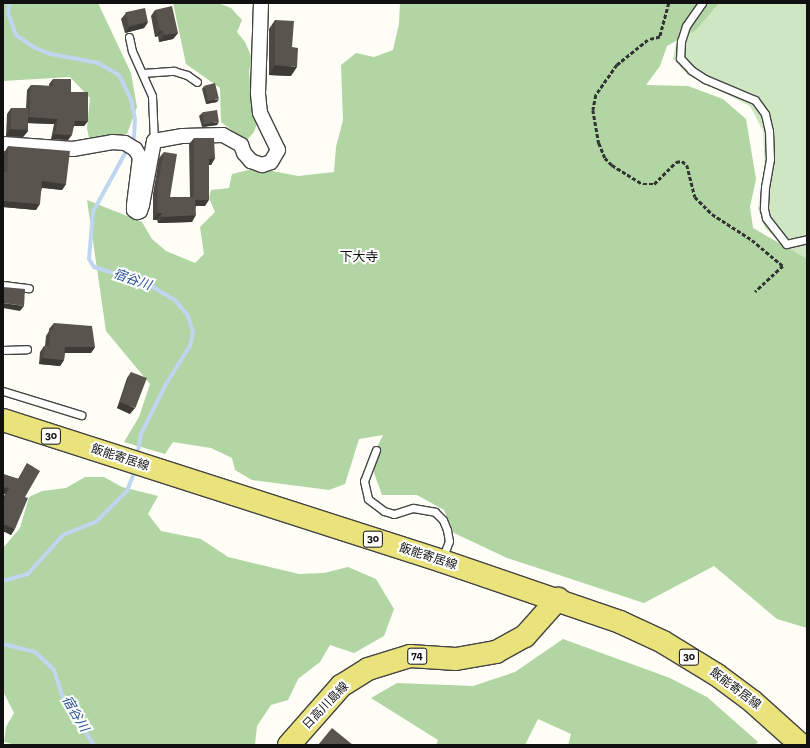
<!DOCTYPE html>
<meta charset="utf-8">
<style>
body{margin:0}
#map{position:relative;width:810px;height:748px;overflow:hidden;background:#fefef6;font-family:"Zilla Slab","Noto Sans JP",serif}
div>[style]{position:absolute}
.green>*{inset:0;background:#cee6c2}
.forest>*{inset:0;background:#b1d5a3}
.stream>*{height:4px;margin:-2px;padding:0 2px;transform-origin:2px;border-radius:2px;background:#bfd6f0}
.path>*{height:2.5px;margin-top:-1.25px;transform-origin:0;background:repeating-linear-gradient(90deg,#333 0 4px,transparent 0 6px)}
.roads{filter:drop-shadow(1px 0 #444) drop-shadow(-1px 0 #444) drop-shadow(0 1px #444) drop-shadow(0 -1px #444)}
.service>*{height:7px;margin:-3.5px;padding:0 3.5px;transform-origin:3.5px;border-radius:3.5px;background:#fff}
.minor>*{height:14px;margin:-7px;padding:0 7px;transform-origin:7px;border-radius:7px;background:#fff}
.primary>*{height:22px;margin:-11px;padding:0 11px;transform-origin:11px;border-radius:11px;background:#eae27a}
.wall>*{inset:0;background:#4d4843}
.shaded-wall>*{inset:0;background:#3e3b37}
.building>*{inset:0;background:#59544e;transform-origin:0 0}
span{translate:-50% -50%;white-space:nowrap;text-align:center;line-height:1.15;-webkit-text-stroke:4px #fff;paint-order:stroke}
.shield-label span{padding:1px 3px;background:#fff;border:1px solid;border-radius:3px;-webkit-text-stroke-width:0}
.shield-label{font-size:11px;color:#111;font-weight:700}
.street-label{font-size:12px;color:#111}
.neighbourhood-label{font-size:13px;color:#111}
.water-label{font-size:13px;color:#265297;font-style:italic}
.frame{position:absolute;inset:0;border:4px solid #111;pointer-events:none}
</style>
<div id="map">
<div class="green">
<div style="clip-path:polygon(696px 3px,807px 3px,807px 268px,765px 228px,758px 208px,765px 172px,763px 131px,750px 106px,688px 75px,673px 59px,678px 33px)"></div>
</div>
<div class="forest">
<div style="clip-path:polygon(3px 3px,98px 3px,131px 73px,137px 107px,127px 134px,90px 143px,87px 128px,90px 98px,70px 77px,3px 81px)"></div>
<div style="clip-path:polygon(173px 3px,218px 3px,231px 8px,242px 20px,237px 32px,245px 42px,252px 58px,249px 71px,252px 107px,258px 121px,254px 132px,246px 141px,221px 122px,220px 88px,186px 64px)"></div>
<div style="clip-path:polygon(400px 3px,719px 3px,696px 30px,667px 46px,660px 66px,646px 85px,688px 86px,723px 99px,746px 119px,756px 179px,750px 207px,753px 228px,807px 259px,807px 628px,777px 619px,714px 566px,644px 603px,507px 558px,454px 533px,444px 510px,417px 495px,382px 495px,370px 462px,383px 435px,359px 439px,345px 484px,329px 490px,252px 480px,235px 470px,232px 458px,211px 448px,173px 442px,165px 454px,124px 442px,139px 417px,150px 384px,106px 331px,87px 200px,142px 222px,152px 239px,166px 251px,195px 263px,204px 254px,200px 227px,215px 212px,209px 198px,211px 190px,229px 188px,232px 174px,257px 168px,298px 176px,334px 172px,336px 147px,343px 120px,341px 65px,356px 53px,374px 57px,393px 50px,399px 24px)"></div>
<div style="clip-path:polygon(85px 477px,104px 477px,122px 487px,158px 496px,148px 514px,161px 531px,201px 539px,228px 557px,299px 574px,324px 573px,348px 567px,376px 579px,394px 609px,384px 636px,354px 653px,330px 645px,320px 662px,298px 679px,288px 700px,271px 705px,257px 726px,255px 745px,16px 745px,4px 742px,6px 727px,14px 713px,3px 691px,3px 548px,20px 528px,29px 497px,42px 491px,66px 488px)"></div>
<div style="clip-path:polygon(563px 639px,670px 678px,707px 697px,758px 742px,755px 745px,568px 745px,571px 734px,538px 719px,525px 745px,436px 745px,438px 740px,371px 698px,397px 683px,473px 686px,515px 672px)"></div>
</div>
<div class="stream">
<div style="left:9px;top:3px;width:10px;rotate:96deg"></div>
<div style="left:8px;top:13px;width:23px;rotate:70deg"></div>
<div style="left:16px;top:35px;width:23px;rotate:34deg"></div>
<div style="left:35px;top:48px;width:17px;rotate:21deg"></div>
<div style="left:51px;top:54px;width:48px;rotate:10.8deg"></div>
<div style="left:98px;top:63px;width:24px;rotate:30deg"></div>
<div style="left:119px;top:75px;width:28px;rotate:64deg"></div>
<div style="left:131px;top:100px;width:19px;rotate:78deg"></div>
<div style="left:135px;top:119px;width:18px;rotate:93deg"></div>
<div style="left:134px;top:137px;width:85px;rotate:118.7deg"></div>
<div style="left:93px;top:212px;width:47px;rotate:94.9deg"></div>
<div style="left:89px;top:259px;width:9px;rotate:58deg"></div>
<div style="left:94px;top:267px;width:57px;rotate:17.5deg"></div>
<div style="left:148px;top:284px;width:31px;rotate:31deg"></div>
<div style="left:175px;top:300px;width:21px;rotate:51deg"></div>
<div style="left:188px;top:316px;width:17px;rotate:73deg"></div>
<div style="left:193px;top:332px;width:14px;rotate:102deg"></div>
<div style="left:190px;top:346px;width:45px;rotate:122.3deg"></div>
<div style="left:166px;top:384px;width:56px;rotate:116.6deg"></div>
<div style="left:141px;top:434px;width:23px;rotate:100deg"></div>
<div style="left:3px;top:581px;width:26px;rotate:-16deg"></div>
<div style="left:28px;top:574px;width:52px;rotate:-48.1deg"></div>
<div style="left:63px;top:535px;width:35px;rotate:-22deg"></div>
<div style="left:96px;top:522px;width:44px;rotate:-45deg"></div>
<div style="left:127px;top:491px;width:22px;rotate:-69deg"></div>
<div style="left:3px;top:644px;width:33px;rotate:14deg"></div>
<div style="left:35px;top:652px;width:26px;rotate:43deg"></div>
<div style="left:54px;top:670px;width:29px;rotate:72deg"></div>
<div style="left:63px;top:698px;width:56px;rotate:56.6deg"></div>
</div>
<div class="path">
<div style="left:669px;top:3px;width:35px;rotate:105deg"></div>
<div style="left:660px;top:37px;width:12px;rotate:166deg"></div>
<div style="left:648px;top:40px;width:40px;rotate:141deg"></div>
<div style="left:617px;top:65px;width:37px;rotate:125deg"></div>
<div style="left:596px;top:95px;width:15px;rotate:101deg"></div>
<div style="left:593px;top:110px;width:34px;rotate:80deg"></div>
<div style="left:599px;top:143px;width:16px;rotate:68deg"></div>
<div style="left:605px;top:158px;width:10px;rotate:45deg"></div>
<div style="left:612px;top:165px;width:36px;rotate:32deg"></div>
<div style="left:643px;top:184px;width:11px"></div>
<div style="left:654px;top:184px;width:31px;rotate:-45deg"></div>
<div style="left:676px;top:162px;width:6px;rotate:-9deg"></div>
<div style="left:682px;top:161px;width:6px;rotate:39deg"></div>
<div style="left:687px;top:165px;width:33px;rotate:76deg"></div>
<div style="left:695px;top:197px;width:24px;rotate:45deg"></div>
<div style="left:712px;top:214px;width:48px;rotate:33deg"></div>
<div style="left:752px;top:240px;width:40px;rotate:40deg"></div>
<div style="left:783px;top:266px;width:38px;rotate:137deg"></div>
</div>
<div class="roads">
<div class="service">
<div style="left:702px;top:3px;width:28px;rotate:125deg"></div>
<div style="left:686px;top:26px;width:16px;rotate:108deg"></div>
<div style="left:681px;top:41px;width:17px;rotate:93deg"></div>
<div style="left:680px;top:58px;width:16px;rotate:47deg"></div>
<div style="left:691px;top:70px;width:17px;rotate:33deg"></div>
<div style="left:705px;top:79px;width:54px;rotate:22.8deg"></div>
<div style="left:755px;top:100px;width:17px;rotate:54deg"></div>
<div style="left:765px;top:114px;width:17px;rotate:77deg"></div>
<div style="left:769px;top:131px;width:28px;rotate:88deg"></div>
<div style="left:770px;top:159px;width:28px;rotate:100deg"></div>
<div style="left:765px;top:187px;width:22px;rotate:93deg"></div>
<div style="left:764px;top:209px;width:9px;rotate:77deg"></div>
<div style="left:766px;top:218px;width:33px;rotate:52deg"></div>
<div style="left:786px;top:244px;width:22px;rotate:-13deg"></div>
<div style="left:129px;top:37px;width:14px;rotate:78deg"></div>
<div style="left:132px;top:51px;width:49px;rotate:66deg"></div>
<div style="left:152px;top:96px;width:45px;rotate:87.5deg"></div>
<div style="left:143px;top:73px;width:31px;rotate:-4deg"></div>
<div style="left:174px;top:71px;width:14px;rotate:17deg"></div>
<div style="left:187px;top:75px;width:12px;rotate:35deg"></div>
<div style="left:3px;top:285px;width:26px;rotate:7deg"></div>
<div style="left:3px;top:350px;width:24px;rotate:-2deg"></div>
<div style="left:3px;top:391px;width:82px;rotate:17.1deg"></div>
<div style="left:376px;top:450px;width:33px;rotate:111deg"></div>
<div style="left:364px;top:481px;width:18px;rotate:77deg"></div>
<div style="left:368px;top:499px;width:20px;rotate:37deg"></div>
<div style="left:384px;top:511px;width:10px;rotate:17deg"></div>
<div style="left:394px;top:514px;width:20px;rotate:-18deg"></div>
<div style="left:413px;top:508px;width:22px;rotate:10deg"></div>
<div style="left:435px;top:512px;width:11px;rotate:45deg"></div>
<div style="left:443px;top:520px;width:11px;rotate:68deg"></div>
<div style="left:447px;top:530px;width:11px;rotate:80deg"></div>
<div style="left:449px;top:541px;width:19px;rotate:111deg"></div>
</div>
<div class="minor">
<div style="left:3px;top:144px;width:70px;rotate:4.1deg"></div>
<div style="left:73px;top:149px;width:40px;rotate:-10deg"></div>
<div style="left:112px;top:142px;width:13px;rotate:4deg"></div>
<div style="left:125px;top:143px;width:12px;rotate:31deg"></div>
<div style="left:135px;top:149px;width:9px;rotate:58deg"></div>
<div style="left:140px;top:157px;width:48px;rotate:97.1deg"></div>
<div style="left:134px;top:205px;width:5px;rotate:90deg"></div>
<div style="left:134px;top:210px;width:4px;rotate:34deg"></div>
<div style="left:137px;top:212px;width:3px;rotate:-18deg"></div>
<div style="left:140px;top:211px;width:6px;rotate:-72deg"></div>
<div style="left:142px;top:205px;width:65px;rotate:-79.4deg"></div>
<div style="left:154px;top:141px;width:29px;rotate:-10deg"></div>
<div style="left:183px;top:136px;width:40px;rotate:-1.4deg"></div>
<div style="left:223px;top:135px;width:21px;rotate:29deg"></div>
<div style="left:241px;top:145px;width:9px;rotate:69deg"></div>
<div style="left:244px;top:153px;width:11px;rotate:49deg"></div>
<div style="left:251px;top:161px;width:12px;rotate:20deg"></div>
<div style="left:262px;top:165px;width:9px;rotate:-18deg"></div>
<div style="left:271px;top:162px;width:14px;rotate:-60deg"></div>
<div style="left:278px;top:150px;width:41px;rotate:-115.9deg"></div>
<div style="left:260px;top:113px;width:20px;rotate:-96deg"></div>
<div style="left:258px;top:93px;width:90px;rotate:-88.1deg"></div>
</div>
<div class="primary">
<div style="left:3px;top:420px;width:461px;rotate:17.8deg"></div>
<div style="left:442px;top:561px;width:188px;rotate:18.9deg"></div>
<div style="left:620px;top:622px;width:47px;rotate:24.9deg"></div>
<div style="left:663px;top:642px;width:63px;rotate:31.4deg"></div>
<div style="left:717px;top:675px;width:44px;rotate:36.6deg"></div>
<div style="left:752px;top:701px;width:66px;rotate:41.9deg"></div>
<div style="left:289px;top:745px;width:79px;rotate:-48.6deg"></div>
<div style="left:341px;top:686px;width:32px;rotate:-32deg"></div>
<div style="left:368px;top:669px;width:44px;rotate:-17.2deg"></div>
<div style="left:410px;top:656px;width:46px;rotate:3.7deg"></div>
<div style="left:456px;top:659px;width:41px;rotate:-9.9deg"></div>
<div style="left:496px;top:652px;width:33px;rotate:-29deg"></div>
<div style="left:525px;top:636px;width:50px;rotate:-48.3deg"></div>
</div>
</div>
<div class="wall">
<div style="clip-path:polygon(155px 10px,178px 33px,173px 39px,159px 42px,158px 36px,155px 37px,151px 16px)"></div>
<div style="clip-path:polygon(126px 13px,148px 22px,144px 28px,125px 33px,121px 19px)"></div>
<div style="clip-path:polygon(275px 20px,292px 47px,291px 76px,269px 75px,269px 29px)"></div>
<div style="clip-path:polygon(53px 79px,71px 92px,88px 121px,84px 126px,74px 126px,68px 140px,51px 139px,54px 124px,28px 123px,28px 131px,23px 137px,6px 136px,7px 114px,11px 108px,26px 108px,27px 90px,31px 85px,49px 86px,49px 84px)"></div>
<div style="clip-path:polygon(204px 86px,217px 102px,206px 104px,202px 89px)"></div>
<div style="clip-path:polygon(202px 113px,217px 125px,202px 127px,199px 116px)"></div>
<div style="clip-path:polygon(194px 138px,215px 158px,211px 165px,209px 165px,205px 206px,196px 206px,192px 222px,158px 223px,157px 220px,153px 220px,153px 194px,159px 158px,164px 152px,170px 197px,190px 197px,189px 144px)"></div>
<div style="clip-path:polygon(8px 146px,66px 184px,62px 190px,42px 188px,36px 210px,3px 207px,3px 168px,4px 153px)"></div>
<div style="clip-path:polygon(54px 323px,95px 347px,91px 353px,65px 353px,64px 360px,60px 366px,39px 364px,40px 352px,44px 346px,45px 346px,46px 336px,49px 331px,49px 329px)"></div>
<div style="clip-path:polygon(131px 372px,130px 414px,117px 408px,127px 378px)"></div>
<div style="clip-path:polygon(27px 463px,25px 497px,11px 535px,3px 531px,3px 498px,5px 494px,3px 494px,3px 474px,18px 479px)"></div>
</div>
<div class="shaded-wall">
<div style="clip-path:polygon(148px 22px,144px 28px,125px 33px,129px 27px)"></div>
<div style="clip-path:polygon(163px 30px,158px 36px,155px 37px,160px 31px)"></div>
<div style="clip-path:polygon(178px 33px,173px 39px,159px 42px,164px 35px)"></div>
<div style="clip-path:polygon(275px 65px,297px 67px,291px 76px,269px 75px)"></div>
<div style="clip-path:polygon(219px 99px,217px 102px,206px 104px,208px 101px)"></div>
<div style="clip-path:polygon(29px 117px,58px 119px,54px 124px,25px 123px)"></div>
<div style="clip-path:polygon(75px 121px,88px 121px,84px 126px,71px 126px)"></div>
<div style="clip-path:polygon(219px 122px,217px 125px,202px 127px,204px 124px)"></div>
<div style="clip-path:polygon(10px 129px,28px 131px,23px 137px,6px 136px)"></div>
<div style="clip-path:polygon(55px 134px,72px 135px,68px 140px,51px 139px)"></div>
<div style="clip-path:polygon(215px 158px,211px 165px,205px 165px,209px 159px)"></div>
<div style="clip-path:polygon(42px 181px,66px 184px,62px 190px,38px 187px)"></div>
<div style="clip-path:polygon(195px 200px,209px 200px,205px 206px,191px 206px)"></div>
<div style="clip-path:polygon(3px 201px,40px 204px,36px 210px,3px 207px)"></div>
<div style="clip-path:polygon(158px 213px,162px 213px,157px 220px,153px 220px)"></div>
<div style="clip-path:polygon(196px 215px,192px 222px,158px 223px,162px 217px)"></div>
<div style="clip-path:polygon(3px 303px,24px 306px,20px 311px,3px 308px)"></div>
<div style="clip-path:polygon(65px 347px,95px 347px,91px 353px,61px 353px)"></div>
<div style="clip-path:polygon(43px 358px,64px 360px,60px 366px,39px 364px)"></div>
<div style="clip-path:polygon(121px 402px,135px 408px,130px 414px,117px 408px)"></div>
<div style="clip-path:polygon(3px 487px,9px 488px,5px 494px,3px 494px)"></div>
<div style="clip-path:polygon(3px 524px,15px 529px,11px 535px,3px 531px)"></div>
</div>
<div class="building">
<div style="clip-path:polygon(172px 6px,178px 33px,164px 35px,163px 30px,160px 31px,155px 10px)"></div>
<div style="left:145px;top:8px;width:14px;height:20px;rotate:78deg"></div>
<div style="clip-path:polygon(275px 20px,294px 21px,292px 47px,298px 48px,297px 67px,275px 65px)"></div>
<div style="clip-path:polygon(53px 79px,71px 79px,71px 92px,88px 92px,88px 121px,75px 121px,72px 135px,55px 134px,58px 119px,29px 117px,31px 85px,53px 86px)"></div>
<div style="left:215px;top:83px;width:16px;height:11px;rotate:76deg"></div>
<div style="left:11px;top:108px;width:17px;height:21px"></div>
<div style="left:217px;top:110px;width:12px;height:15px;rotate:81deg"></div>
<div style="clip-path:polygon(194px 138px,214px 138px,215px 158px,209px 159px,209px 200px,195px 200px,196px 215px,162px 217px,162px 213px,158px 213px,157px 188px,164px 152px,177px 154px,170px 197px,194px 197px)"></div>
<div style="clip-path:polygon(8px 146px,70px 151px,66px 184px,42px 181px,40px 204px,3px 201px,3px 172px,7px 172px)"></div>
<div style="clip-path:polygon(3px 287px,25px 289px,24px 306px,3px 303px)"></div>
<div style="clip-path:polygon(54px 323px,92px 326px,95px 347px,65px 347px,64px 360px,43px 358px,44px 346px,49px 346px,50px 330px,53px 330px)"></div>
<div style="left:131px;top:372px;width:17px;height:32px;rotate:21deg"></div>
<div style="clip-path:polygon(27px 463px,40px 471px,25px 497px,28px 498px,15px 529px,3px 524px,3px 502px,9px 488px,3px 487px,3px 474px,19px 479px)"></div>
<div style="clip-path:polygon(332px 728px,353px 745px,318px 745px)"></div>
</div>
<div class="shield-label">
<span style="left:51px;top:436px">30</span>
<span style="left:373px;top:539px">30</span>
<span style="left:417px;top:656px">74</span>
<span style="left:689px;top:657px">30</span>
</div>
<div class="street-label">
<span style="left:120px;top:458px;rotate:18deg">飯能寄居線</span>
<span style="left:428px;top:557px;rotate:18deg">飯能寄居線</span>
<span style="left:735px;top:689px;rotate:37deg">飯能寄居線</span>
<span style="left:326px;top:706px;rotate:-46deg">日高川島線</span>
</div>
<div class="neighbourhood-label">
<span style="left:359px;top:257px">下大寺</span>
</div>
<div class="water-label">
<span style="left:132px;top:280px;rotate:19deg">宿谷川</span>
<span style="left:75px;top:714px;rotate:59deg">宿谷川</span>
</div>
<div class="frame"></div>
</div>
